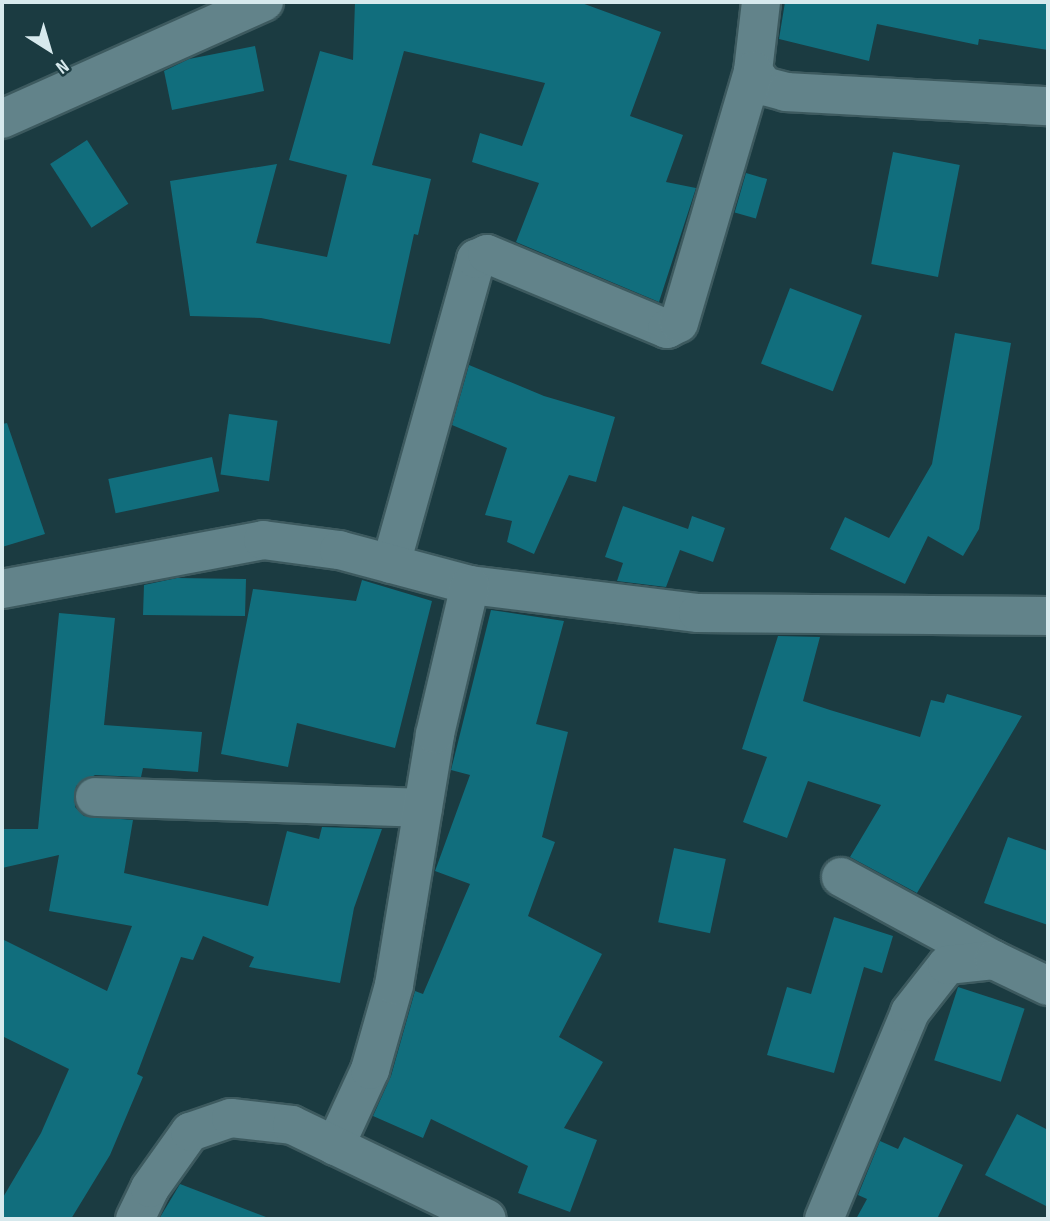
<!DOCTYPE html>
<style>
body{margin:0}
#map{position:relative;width:1050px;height:1221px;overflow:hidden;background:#1b3b41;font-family:"Sofia Sans Condensed",sans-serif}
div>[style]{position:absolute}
.building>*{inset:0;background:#116e7d;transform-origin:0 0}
.roads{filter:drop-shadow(2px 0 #3d5a5f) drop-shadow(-2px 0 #3d5a5f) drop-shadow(0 2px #3d5a5f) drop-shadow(0 -2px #3d5a5f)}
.minor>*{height:38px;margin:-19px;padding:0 19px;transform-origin:19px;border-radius:19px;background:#62838a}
span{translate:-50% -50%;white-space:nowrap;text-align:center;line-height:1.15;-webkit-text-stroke:5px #1b3b41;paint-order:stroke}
.frame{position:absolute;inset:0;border:4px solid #d7e9ed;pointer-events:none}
.north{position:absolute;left:14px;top:14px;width:70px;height:70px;-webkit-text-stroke:5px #1b3b41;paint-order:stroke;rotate:143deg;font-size:19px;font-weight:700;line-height:28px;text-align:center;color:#d7e9ed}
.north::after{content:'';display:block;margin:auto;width:24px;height:32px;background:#d7e9ed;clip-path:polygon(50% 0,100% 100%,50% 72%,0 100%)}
</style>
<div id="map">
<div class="building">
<div style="clip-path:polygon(355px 2px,579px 2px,661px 32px,630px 116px,683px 135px,666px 182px,696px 188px,659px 302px,516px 242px,539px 183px,472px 162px,480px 133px,522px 146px,545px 83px,404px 51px,372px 165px,431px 179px,418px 235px,414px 234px,390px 344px,261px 318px,190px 316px,170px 181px,277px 164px,256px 243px,327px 257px,347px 175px,289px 160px,320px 51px,353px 60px)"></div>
<div style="clip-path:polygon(785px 2px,1048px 2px,1048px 50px,979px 39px,978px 45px,877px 24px,869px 61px,779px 39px)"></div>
<div style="clip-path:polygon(255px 46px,264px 91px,172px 110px,164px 71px,189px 59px)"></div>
<div style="left:87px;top:140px;width:76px;height:44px;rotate:57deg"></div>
<div style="left:893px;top:152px;width:68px;height:114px;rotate:11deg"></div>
<div style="left:746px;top:173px;width:22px;height:41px;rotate:16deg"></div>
<div style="left:790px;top:288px;width:77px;height:81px;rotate:21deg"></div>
<div style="clip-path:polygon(955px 333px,1011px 343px,979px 529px,963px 556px,928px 536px,905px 584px,830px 549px,845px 517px,889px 538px,932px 464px)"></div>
<div style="clip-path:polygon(469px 365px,544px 396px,615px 417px,596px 482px,569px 475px,534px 554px,507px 542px,512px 521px,485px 515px,507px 448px,452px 425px)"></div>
<div style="left:229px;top:414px;width:49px;height:61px;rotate:8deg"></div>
<div style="clip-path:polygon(7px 423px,45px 534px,2px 547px,2px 424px)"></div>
<div style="left:212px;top:457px;width:35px;height:106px;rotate:78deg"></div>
<div style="clip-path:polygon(623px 506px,688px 529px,692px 516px,725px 528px,713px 562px,680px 550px,666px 587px,617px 581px,623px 563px,605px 557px)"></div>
<div style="clip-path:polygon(177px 578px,246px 579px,245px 616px,143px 615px,144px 585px)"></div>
<div style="clip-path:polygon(362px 580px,432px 601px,395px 748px,297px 723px,288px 767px,221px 754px,253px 589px,356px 601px)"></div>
<div style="clip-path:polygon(491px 610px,564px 621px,536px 724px,568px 732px,542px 837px,555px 842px,528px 916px,602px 954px,559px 1037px,603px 1062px,564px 1128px,597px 1140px,570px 1212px,518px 1193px,528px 1166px,431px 1119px,423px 1138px,373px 1116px,391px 1076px,415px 991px,423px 994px,470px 884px,435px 871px,470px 775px,451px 770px)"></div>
<div style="clip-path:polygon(59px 613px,115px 618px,104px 725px,202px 732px,198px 772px,143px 768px,141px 777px,95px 775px,76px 786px,75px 807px,84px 816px,133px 820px,124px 873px,268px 906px,287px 831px,319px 839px,322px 827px,382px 829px,354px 908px,340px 983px,249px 967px,254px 957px,203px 936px,193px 960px,181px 957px,137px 1074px,143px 1077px,110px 1155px,71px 1219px,2px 1219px,2px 1199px,41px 1133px,69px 1069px,2px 1036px,2px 939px,107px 991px,132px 926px,49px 911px,59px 855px,2px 868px,2px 829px,38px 829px)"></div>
<div style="clip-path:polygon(778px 636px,820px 637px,803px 701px,830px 710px,920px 737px,931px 700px,944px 703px,947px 694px,1022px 716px,917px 893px,850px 857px,881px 805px,808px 781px,787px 838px,743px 822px,767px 757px,742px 749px)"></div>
<div style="clip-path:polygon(1008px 837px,1048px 851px,1048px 925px,984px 903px)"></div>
<div style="left:674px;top:848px;width:53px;height:76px;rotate:12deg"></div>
<div style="clip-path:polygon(834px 917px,893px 936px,882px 973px,864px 967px,834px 1073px,767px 1055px,787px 987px,811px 994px)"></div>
<div style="left:958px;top:987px;width:70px;height:77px;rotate:18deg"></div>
<div style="clip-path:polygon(1017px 1114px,1048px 1130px,1048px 1207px,985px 1175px)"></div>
<div style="clip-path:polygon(904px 1137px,963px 1165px,937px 1219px,856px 1219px,867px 1199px,858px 1195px,880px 1141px,898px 1149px)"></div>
<div style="clip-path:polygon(180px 1184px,266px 1217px,265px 1219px,159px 1219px)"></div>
</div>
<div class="roads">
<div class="minor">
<div style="left:761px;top:2px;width:69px;rotate:96.6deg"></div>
<div style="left:753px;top:71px;width:19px;rotate:54deg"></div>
<div style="left:764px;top:86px;width:23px;rotate:15deg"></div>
<div style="left:786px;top:92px;width:262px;rotate:3.1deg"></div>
<div style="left:2px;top:119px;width:287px;rotate:-24.1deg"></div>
<div style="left:391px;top:564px;width:317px;rotate:-74.4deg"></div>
<div style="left:476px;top:259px;width:12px;rotate:-24deg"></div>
<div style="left:487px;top:254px;width:195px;rotate:22.6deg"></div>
<div style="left:667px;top:329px;width:13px;rotate:-27deg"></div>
<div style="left:679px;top:323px;width:263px;rotate:-73.6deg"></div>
<div style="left:2px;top:589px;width:266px;rotate:-10.6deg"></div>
<div style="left:263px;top:540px;width:77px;rotate:7.5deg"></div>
<div style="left:339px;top:550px;width:136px;rotate:15deg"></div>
<div style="left:470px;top:585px;width:230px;rotate:7deg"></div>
<div style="left:698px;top:613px;width:350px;rotate:0.5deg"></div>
<div style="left:95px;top:797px;width:328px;rotate:1.9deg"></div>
<div style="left:841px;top:877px;width:174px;rotate:28.5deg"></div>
<div style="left:335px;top:1146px;width:84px;rotate:-65.3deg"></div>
<div style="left:370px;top:1070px;width:88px;rotate:-74.2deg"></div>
<div style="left:394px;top:985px;width:254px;rotate:-80.7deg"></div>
<div style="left:435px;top:734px;width:153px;rotate:-76.8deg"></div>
<div style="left:135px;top:1219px;width:34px;rotate:-64deg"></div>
<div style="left:150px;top:1188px;width:69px;rotate:-54.5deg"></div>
<div style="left:190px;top:1132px;width:43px;rotate:-18.9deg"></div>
<div style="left:231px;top:1118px;width:61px;rotate:6.5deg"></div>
<div style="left:292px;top:1125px;width:216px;rotate:25.7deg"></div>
<div style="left:824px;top:1219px;width:224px;rotate:-67.4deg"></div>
<div style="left:910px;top:1012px;width:60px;rotate:-51.8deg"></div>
<div style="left:947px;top:965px;width:47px;rotate:-6.1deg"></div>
<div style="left:994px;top:960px;width:60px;rotate:25.7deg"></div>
</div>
</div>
<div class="frame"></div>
<div class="north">N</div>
</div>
